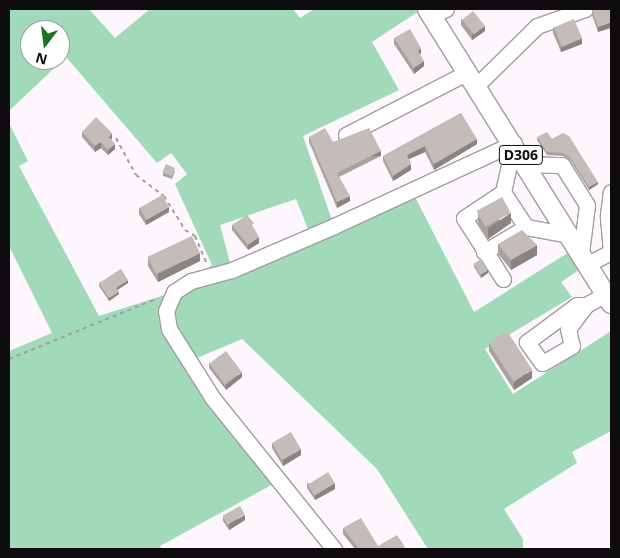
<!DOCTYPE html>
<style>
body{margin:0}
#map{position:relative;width:620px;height:558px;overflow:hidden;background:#fdf7fd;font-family:"Noto Sans",sans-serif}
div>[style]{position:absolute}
.green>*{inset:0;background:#a0dab8}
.path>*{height:2px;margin-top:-1px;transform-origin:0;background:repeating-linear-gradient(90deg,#a29ea2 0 4px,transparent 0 8px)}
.roads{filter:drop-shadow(1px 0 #a29ca1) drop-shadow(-1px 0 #a29ca1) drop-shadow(0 1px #a29ca1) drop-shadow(0 -1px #a29ca1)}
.minor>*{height:15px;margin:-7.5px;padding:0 7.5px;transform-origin:7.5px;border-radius:7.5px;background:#fff}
.major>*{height:19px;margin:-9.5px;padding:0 9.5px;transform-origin:9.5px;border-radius:9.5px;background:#fff}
.wall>*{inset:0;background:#a8a29e}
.shaded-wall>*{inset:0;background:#888481;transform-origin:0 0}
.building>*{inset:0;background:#c3bcb8;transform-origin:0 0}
span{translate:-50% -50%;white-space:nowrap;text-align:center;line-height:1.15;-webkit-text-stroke:4px #fff;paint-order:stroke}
.shield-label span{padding:1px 4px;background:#fff;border:1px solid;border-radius:4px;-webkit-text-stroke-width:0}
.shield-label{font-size:14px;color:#0e0c0e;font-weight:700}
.frame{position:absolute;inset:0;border:10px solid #0e0c0e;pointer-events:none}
.north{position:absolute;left:20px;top:20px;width:50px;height:50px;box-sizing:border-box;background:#fff;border:1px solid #9f9e9f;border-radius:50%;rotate:195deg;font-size:14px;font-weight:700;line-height:20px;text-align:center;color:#0e0c0e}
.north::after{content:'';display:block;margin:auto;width:18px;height:22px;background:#187422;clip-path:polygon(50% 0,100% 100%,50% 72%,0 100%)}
</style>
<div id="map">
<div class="green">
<div style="clip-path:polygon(evenodd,9px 9px,89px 9px,115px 38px,150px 9px,293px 9px,300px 18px,314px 9px,422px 9px,372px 42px,399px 90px,303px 136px,334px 226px,412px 191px,474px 312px,577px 247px,588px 264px,561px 282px,572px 297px,485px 349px,513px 394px,611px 331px,611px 431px,572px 452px,577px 463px,504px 509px,523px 539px,523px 549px,428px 549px,377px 469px,242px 339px,190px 361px,277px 482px,160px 546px,162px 549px,9px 549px,9px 351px,52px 333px,9px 246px,9px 123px,28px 161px,19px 166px,99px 316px,174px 292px,212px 265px,175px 184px,187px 174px,171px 153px,157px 163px,66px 57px,9px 111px,9px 9px,30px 30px,60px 30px,60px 60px,30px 60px,30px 30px,9px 9px,296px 199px,310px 234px,232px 270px,220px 225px,296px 199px)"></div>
</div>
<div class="path">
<div style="left:116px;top:138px;width:42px;rotate:61.6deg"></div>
<div style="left:136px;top:175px;width:35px;rotate:37deg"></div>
<div style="left:164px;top:196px;width:40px;rotate:58deg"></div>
<div style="left:185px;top:230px;width:12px;rotate:31deg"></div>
<div style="left:195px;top:236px;width:30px;rotate:67deg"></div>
<div style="left:9px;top:359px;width:159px;rotate:-22.2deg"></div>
</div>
<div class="roads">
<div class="minor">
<div style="left:431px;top:15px;width:16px;rotate:-22deg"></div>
<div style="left:477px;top:85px;width:84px;rotate:-44.5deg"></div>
<div style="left:537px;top:26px;width:51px;rotate:-19.5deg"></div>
<div style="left:346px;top:135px;width:137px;rotate:-27.3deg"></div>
<div style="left:514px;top:143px;width:50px;rotate:102.7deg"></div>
<div style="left:503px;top:192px;width:42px;rotate:56.7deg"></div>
<div style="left:526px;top:227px;width:45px;rotate:10.3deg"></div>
<div style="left:526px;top:164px;width:36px;rotate:2deg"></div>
<div style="left:562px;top:165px;width:47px;rotate:58deg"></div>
<div style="left:587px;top:205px;width:48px;rotate:97.1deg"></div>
<div style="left:484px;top:252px;width:49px;rotate:-30.8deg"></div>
<div style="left:588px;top:264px;width:26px;rotate:-28deg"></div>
<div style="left:611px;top:252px;width:37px;rotate:-95deg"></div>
<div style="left:608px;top:215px;width:23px;rotate:-83deg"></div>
<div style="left:503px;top:279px;width:72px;rotate:-122.6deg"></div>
<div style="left:464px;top:218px;width:47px;rotate:-33.7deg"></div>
<div style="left:586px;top:305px;width:30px;rotate:127deg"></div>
<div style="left:568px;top:329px;width:17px;rotate:77deg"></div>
<div style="left:572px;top:346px;width:34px;rotate:150deg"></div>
<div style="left:542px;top:363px;width:26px;rotate:-126deg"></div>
<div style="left:527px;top:342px;width:62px;rotate:-36.5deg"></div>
<div style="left:577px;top:305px;width:9px"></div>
<div style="left:586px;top:305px;width:23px;rotate:-29deg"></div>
<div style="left:334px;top:549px;width:195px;rotate:-128.8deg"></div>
<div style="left:212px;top:397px;width:80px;rotate:-122.3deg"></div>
<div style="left:169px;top:329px;width:18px;rotate:-99deg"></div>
<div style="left:166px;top:311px;width:21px;rotate:-67deg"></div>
<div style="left:174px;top:292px;width:20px;rotate:-33deg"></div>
<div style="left:191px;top:281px;width:42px;rotate:-15deg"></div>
<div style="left:232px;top:270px;width:111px;rotate:-23.3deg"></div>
<div style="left:334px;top:226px;width:198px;rotate:-24.8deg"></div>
</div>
<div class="major">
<div style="left:427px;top:9px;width:347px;rotate:58deg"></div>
</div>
</div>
<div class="wall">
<div style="clip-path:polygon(611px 9px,598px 32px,592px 15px,592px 10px)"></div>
<div style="clip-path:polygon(461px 19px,485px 31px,472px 40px,461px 25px)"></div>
<div style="clip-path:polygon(553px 27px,582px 44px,561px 52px,553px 33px)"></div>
<div style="clip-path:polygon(394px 38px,421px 53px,420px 54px,424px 66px,414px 74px,394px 44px)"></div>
<div style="clip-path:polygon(461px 113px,477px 144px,434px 170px,425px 152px,409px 159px,411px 170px,393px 181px,383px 161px,383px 156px)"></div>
<div style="clip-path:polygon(82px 132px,112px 138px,111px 139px,115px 149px,108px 155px,101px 148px,95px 152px,82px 137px)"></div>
<div style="clip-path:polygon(309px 137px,333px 142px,381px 156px,339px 177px,350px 201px,337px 208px,309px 142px)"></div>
<div style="clip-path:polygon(537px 137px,552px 139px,598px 184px,589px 190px,570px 160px,563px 156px,547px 155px,537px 140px)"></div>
<div style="clip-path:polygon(175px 171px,172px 179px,163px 176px,163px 173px)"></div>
<div style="clip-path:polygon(139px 208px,169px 212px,146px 225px,139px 214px)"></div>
<div style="clip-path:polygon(478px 213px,511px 223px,488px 239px,478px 223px)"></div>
<div style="clip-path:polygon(232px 225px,254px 229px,259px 243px,248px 250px,232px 230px)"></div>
<div style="clip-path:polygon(498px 244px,537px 255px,511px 270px,498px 254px)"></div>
<div style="clip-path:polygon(148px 258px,200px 261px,158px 282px,148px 266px)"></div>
<div style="clip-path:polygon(474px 265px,488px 273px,481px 278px,474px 267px)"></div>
<div style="clip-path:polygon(99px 283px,128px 283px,118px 290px,119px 294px,109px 301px,99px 286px)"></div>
<div style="clip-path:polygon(489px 343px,532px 378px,514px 390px,489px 351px)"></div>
<div style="clip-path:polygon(209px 363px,242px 377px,226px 390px,209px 368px)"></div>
<div style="clip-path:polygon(272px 443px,301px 455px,283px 466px,272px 448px)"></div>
<div style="clip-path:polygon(307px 483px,335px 489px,315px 500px,307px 488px)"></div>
<div style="clip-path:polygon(223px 516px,245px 520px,229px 530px,223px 521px)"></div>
<div style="clip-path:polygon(343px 528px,378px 546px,405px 549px,355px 549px,343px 534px)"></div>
</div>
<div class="shaded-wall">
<div style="clip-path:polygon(611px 22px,611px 28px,598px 32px,598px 27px)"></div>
<div style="clip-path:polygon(485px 26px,485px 31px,472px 40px,472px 35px)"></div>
<div style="clip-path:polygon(582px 38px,582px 44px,561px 52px,561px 47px)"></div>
<div style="clip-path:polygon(421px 48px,421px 53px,418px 57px,418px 51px)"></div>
<div style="clip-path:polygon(424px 61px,424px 66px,414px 74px,414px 68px)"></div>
<div style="clip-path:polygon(112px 133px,112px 138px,109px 142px,109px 137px)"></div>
<div style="clip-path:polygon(477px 139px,477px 144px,434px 170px,434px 164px)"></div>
<div style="clip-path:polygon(101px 142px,101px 148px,95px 152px,95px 146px)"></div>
<div style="clip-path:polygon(115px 144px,115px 149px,108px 155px,108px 150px)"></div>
<div style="clip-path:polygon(425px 146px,425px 152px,407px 160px,407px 155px)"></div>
<div style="left:381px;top:151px;width:5px;height:49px;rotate:90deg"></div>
<div style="clip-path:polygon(411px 164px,411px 170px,393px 181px,393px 176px)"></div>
<div style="clip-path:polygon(598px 182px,598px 184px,589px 190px,589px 187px)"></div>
<div style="clip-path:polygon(350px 196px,350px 201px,337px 208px,337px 202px)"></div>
<div style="clip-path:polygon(169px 207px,169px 212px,146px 225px,146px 220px)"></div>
<div style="clip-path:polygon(511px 213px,511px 223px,488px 239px,488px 228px)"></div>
<div style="clip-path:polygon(259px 237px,259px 243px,248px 250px,248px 245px)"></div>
<div style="clip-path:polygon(537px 245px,537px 255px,511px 270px,511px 260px)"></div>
<div style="clip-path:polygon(200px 253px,200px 261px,158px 282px,158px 274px)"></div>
<div style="clip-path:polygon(488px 270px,488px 273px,481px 278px,481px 275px)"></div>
<div style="clip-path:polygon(128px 280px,128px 283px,116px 290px,116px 288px)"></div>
<div style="clip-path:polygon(119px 292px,119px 294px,109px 301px,109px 298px)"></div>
<div style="clip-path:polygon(532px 370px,532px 378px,514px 390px,514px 382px)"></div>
<div style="clip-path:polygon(242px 372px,242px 377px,226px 390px,226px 385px)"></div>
<div style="clip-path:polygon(301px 449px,301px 455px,283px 466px,283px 460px)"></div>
<div style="clip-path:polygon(335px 483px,335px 489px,315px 500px,315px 495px)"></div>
<div style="clip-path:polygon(245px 515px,245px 520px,229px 530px,229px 524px)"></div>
</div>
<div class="building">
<div style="clip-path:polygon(594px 9px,611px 9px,611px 22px,598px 27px,592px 10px)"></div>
<div style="left:473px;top:11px;width:19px;height:14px;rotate:51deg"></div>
<div style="left:574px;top:19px;width:21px;height:22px;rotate:67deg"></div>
<div style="clip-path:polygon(410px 29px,421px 48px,418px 51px,424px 61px,414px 68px,394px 38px)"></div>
<div style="clip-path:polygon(461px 113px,477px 139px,434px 164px,425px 146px,407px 155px,411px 164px,393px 176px,383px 156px)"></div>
<div style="clip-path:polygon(96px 117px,112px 133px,109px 137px,115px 144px,108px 150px,101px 142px,95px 146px,82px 132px)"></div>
<div style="clip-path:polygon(325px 128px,333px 142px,369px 128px,381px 151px,337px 173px,350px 196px,337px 202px,309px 137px)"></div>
<div style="clip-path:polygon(547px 132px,552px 139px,563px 133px,569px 136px,598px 182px,589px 187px,570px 157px,563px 153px,547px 152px,537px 137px)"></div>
<div style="left:166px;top:164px;width:10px;height:9px;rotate:24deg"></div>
<div style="left:162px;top:195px;width:14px;height:26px;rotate:60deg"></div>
<div style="left:502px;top:197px;width:18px;height:29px;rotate:61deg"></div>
<div style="clip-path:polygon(247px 215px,254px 223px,252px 225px,259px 237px,248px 245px,232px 225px)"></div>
<div style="clip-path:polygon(522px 230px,537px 245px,511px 260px,498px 244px)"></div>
<div style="left:192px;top:236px;width:19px;height:49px;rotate:65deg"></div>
<div style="left:481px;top:259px;width:13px;height:9px;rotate:58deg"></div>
<div style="clip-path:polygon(121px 269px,128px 280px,116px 288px,119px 292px,109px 298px,99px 283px)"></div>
<div style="left:507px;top:331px;width:46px;height:22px;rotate:57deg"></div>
<div style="left:226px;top:351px;width:26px;height:21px;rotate:53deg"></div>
<div style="left:291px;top:432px;width:20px;height:22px;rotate:60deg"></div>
<div style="left:328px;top:472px;width:13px;height:24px;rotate:58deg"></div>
<div style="left:240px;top:506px;width:10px;height:20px;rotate:61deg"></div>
<div style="clip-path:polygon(361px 518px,378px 546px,397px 535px,405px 547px,402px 549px,359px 549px,343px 528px)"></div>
</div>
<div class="shield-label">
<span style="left:521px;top:155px">D306</span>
</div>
<div class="frame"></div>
<div class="north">N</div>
</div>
